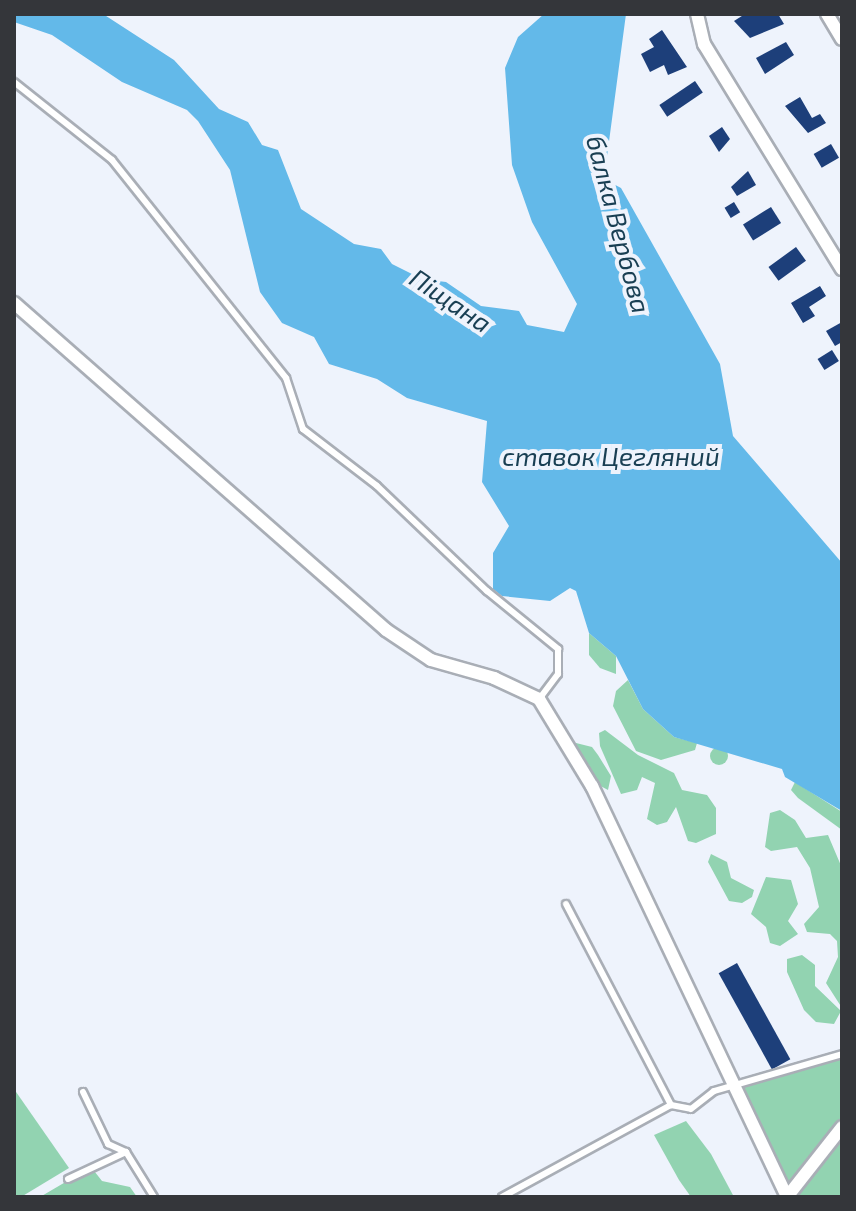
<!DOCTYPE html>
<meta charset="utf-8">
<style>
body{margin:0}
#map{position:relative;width:856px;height:1211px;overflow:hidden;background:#eef3fc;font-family:"Exo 2",sans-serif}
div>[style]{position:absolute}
.green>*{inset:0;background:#92d3b1}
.round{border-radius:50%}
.water>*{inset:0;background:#63b9e9}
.building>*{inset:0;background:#1d3f7a;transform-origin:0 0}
.roads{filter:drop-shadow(2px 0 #a9aeb6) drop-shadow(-2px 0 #a9aeb6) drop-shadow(0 2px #a9aeb6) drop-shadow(0 -2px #a9aeb6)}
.lane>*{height:6px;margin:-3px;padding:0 3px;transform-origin:3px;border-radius:3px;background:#fff}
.street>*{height:12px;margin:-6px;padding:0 6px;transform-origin:6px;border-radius:6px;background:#fff}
span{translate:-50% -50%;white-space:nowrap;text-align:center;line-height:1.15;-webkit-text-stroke:8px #eef3fc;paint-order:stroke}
.water-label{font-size:26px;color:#193f53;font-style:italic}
.frame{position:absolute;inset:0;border:16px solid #34363a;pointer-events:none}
</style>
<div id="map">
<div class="green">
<div style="clip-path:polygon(589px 633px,616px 656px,616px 674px,600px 668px,589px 655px)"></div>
<div style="clip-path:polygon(628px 680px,643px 709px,674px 737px,697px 743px,695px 750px,661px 760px,636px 751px,613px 706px,616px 691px)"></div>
<div style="clip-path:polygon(605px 730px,638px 755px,674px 773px,682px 790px,707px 795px,716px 808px,716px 834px,696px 843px,688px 841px,676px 807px,667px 822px,657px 825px,647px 819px,655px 783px,642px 777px,637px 790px,621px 794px,600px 746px,599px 733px)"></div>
<div style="clip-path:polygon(576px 743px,592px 747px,598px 755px,611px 776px,608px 790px,593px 782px,589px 765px,574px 750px)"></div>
<div class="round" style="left:710px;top:747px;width:18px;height:18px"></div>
<div style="clip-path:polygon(795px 782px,842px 812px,842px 830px,798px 798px,791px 790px)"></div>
<div style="clip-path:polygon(780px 810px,795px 820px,806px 838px,828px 835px,842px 868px,842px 1008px,826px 983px,838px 957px,837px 941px,830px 934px,807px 932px,804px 924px,819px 907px,810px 868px,797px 847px,771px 851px,765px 847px,770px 813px)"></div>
<div style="clip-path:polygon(711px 854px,727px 862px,731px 878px,754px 890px,752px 897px,742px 903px,729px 901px,708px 862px)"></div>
<div style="clip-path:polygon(766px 877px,791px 880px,798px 904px,788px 921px,798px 934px,780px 946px,770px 943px,766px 927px,751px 914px)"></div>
<div style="clip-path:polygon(802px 955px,815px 965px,815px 986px,841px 1011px,834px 1024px,816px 1022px,804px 1010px,787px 972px,787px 959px)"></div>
<div style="clip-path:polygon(842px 1054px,842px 1197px,788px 1197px,736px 1087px)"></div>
<div style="clip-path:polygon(14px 1089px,69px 1168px,21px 1197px,14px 1197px)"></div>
<div style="clip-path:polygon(686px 1121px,711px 1154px,734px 1197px,691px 1197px,679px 1180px,654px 1135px)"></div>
<div style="clip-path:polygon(91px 1167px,102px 1181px,130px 1187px,137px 1197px,40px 1197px)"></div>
</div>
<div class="water">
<div style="clip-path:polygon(14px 14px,103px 14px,174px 60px,219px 109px,248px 122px,262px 145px,278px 150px,301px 209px,354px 244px,381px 249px,392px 264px,422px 279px,446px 282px,481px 306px,519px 311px,527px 325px,564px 332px,577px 304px,532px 222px,512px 165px,505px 68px,518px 37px,544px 14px,626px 14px,604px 179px,621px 188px,720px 364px,733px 436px,842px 563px,842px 811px,785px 777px,782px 769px,674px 737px,643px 709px,616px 656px,589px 633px,576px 591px,570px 588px,550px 601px,502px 596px,493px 589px,493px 553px,509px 526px,482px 482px,487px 421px,407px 398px,377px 379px,329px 364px,314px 337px,282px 323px,260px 292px,230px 170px,198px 121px,187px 110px,122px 82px,52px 35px,14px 22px)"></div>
</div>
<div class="building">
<div style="clip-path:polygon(745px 14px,778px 14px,784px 24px,750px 38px,734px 21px)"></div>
<div style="clip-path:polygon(662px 30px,687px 67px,668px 75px,664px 65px,650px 72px,641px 54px,654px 47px,649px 39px)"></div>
<div style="clip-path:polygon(786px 42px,794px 55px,765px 74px,756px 58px)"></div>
<div style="left:695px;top:81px;width:14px;height:43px;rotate:56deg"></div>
<div style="clip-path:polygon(800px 97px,812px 118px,820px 114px,826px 123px,808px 133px,785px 106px)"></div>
<div style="clip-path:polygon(722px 127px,730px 139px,719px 152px,709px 136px)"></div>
<div style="left:831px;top:144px;width:16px;height:20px;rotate:60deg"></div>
<div style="clip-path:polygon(748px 171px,756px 185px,737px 196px,731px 187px)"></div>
<div style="left:734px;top:202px;width:12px;height:11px;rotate:59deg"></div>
<div style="left:771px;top:207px;width:19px;height:33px;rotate:58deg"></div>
<div style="left:796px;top:247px;width:17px;height:34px;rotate:54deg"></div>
<div style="clip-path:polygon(820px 286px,826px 296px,809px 307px,815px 316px,803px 323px,791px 303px)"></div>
<div style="clip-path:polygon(842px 322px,842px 342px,835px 346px,826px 331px)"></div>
<div style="left:832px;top:350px;width:13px;height:17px;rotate:58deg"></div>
<div style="left:737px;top:963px;width:110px;height:21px;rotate:61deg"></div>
</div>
<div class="roads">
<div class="lane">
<div style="left:14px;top:82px;width:125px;rotate:38.5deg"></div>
<div style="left:112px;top:160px;width:279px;rotate:51.4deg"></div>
<div style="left:286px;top:378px;width:54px;rotate:71.6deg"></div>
<div style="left:303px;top:429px;width:93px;rotate:37.6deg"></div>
<div style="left:377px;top:486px;width:152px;rotate:43.7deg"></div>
<div style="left:487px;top:591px;width:92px;rotate:39.2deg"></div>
<div style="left:558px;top:649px;width:25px;rotate:90deg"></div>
<div style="left:558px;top:674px;width:31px;rotate:127deg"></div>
<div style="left:566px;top:904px;width:227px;rotate:62.4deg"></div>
<div style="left:83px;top:1092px;width:58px;rotate:64.3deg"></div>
<div style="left:108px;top:1144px;width:20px;rotate:24deg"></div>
<div style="left:126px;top:1152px;width:53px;rotate:58.1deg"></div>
<div style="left:68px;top:1179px;width:64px;rotate:-25deg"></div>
<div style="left:502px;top:1197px;width:192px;rotate:-28.6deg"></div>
<div style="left:671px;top:1105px;width:20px;rotate:11deg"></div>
<div style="left:691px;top:1109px;width:29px;rotate:-38deg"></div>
<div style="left:714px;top:1091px;width:133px;rotate:-16.1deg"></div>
</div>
<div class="street">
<div style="left:697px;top:14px;width:31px;rotate:77deg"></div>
<div style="left:704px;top:44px;width:264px;rotate:58.5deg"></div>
<div style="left:827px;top:14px;width:29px;rotate:59deg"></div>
<div style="left:14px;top:303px;width:495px;rotate:41.3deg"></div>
<div style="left:386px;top:630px;width:54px;rotate:33.7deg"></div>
<div style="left:431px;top:660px;width:66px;rotate:15.9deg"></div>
<div style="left:494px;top:678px;width:50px;rotate:25deg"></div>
<div style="left:539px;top:699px;width:102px;rotate:58.7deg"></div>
<div style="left:592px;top:786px;width:452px;rotate:64.6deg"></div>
<div style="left:787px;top:1197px;width:89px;rotate:-51.8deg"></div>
</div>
</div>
<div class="water-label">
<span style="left:619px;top:224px;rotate:75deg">балка Вербова</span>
<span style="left:451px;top:300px;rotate:34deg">Піщана</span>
<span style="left:611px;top:456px">ставок Цегляний</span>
</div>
<div class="frame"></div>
</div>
